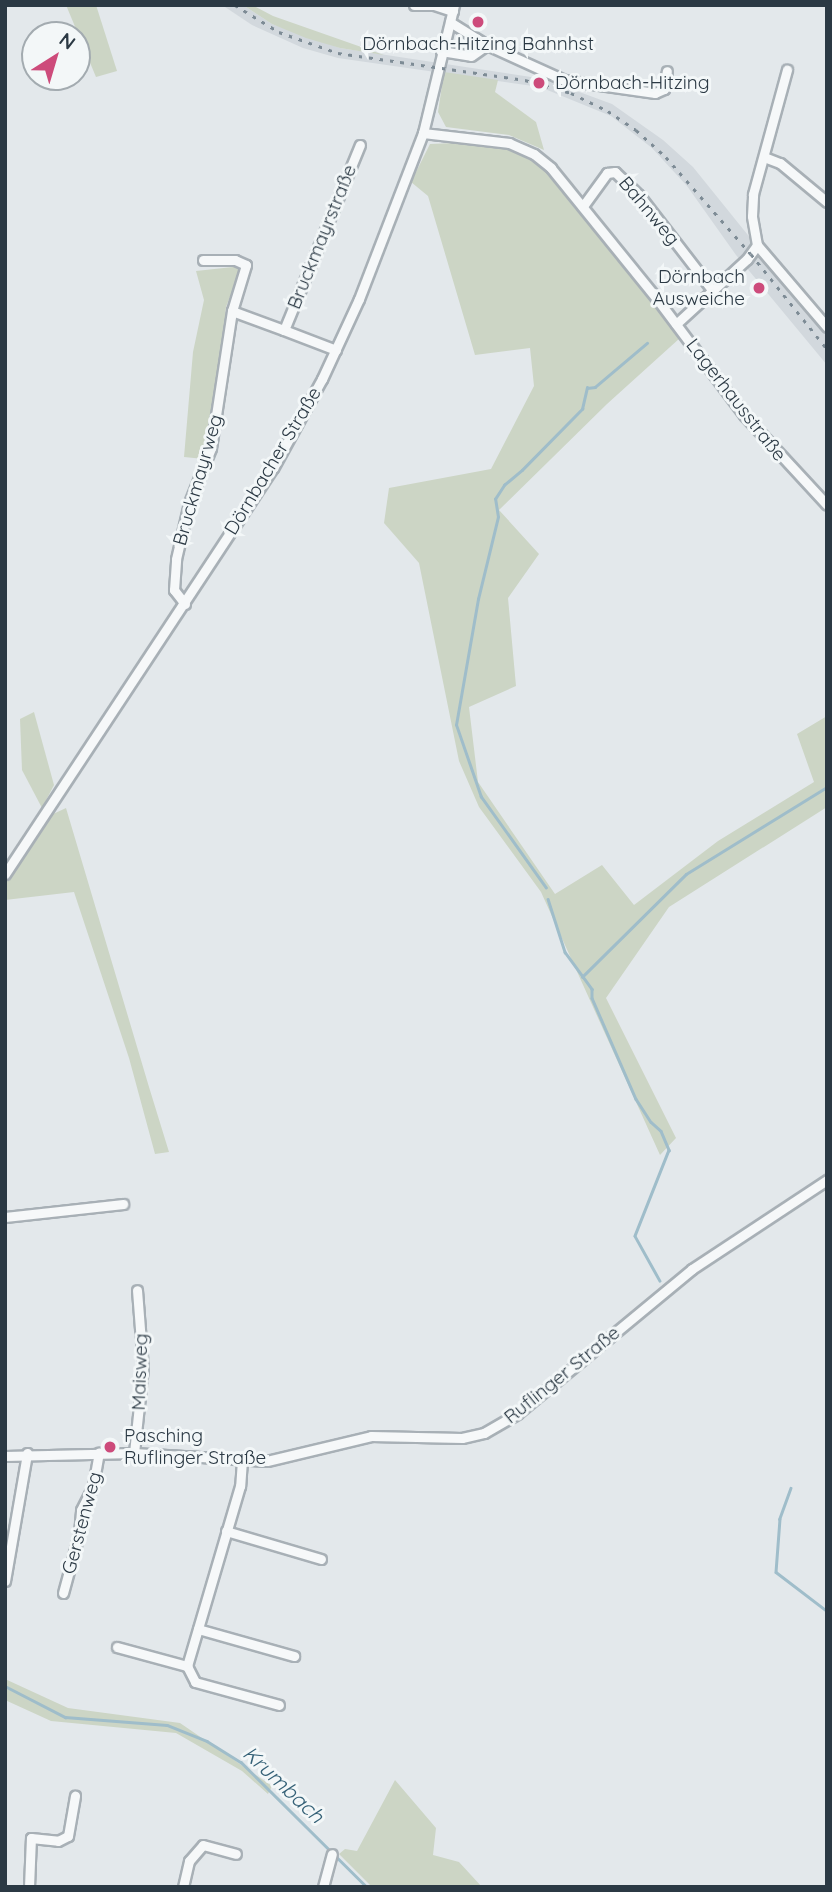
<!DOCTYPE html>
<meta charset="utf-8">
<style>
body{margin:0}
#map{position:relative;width:832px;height:1892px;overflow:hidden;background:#e3e8eb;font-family:Quicksand,sans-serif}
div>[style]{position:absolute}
.built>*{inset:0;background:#d2d8dd}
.green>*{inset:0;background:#ccd5c5}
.stream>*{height:2.5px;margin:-1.25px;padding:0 1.25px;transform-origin:1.25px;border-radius:1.25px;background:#9fbdca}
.roads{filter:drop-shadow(2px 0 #a8b0b6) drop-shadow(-2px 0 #a8b0b6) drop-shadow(0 2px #a8b0b6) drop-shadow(0 -2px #a8b0b6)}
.minor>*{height:9px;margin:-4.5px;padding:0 4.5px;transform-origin:4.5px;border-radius:4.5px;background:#f6f8f9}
.rail>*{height:2.5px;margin-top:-1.25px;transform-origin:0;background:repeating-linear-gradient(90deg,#7d8b95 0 3.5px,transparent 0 10.5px)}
.dots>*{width:19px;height:19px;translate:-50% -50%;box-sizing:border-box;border:4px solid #f3f7f8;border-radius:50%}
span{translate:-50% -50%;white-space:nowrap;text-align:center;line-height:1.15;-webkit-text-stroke:6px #f3f7f8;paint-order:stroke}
.poi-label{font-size:19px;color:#2b3944}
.left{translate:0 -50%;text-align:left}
.right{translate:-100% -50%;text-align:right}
.street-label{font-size:19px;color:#2b3944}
.water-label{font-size:21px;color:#356177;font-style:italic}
.frame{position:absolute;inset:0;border:7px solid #2b3944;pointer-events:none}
.north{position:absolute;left:21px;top:21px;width:70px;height:70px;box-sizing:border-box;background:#f3f7f8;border:2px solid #a3abb0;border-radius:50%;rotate:37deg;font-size:19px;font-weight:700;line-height:28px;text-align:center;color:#2b3944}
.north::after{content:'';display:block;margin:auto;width:24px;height:32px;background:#cd4b7b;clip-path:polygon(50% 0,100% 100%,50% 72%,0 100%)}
</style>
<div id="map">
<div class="built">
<div style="clip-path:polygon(222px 5px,243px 5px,272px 24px,340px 48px,544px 79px,612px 104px,663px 140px,693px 167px,827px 333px,827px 365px,736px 255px,687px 186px,652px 148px,611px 116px,540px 87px,338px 58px,303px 48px,252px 25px)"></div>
</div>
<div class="green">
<div style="clip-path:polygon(66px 5px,96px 5px,117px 71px,96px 77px)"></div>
<div style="clip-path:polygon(243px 5px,252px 5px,273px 16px,384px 55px,340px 48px,306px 38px,272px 24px)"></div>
<div style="clip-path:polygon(444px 72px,498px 80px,495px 92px,536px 122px,544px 150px,509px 135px,446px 127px,438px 112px)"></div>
<div style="clip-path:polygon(454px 143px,518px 151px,538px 163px,636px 279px,680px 338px,607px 404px,499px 510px,539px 554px,508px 598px,516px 686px,469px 707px,478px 782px,555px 894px,602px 865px,634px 905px,718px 841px,814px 782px,797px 734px,827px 716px,827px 807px,669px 907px,606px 998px,676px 1138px,660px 1155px,541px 892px,479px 807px,459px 761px,419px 563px,384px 523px,389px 488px,491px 469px,534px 386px,530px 348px,475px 355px,428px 196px,411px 182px,430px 144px)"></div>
<div style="clip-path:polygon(242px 266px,226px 307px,218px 402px,204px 459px,184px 457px,193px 352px,204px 300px,196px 271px)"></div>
<div style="clip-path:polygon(34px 712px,54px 785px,42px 808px,22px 770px,20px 719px)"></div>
<div style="clip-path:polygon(66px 808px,149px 1087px,169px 1152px,155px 1154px,129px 1058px,74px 892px,5px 900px,5px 882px,51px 815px)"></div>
<div style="clip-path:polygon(5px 1679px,68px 1708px,180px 1723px,272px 1786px,268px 1794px,242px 1771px,176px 1733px,51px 1721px,5px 1700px)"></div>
<div style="clip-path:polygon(395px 1780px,436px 1828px,433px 1855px,459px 1862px,482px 1887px,372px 1887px,339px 1854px,345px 1849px,357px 1851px)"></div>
</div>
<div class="stream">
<div style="left:546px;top:888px;width:112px;rotate:-125.5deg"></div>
<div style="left:481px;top:797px;width:76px;rotate:-109.1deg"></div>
<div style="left:456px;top:725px;width:128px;rotate:-80.1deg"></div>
<div style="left:478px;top:599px;width:84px;rotate:-76.3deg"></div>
<div style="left:498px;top:517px;width:18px;rotate:-99deg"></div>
<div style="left:495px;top:499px;width:17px;rotate:-57deg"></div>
<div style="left:504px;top:485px;width:23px;rotate:-40deg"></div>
<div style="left:522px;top:470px;width:86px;rotate:-45.5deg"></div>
<div style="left:582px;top:409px;width:22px;rotate:-77deg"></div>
<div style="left:587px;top:388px;width:8px;rotate:-7deg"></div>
<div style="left:595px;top:387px;width:68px;rotate:-40.2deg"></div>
<div style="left:548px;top:899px;width:56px;rotate:72.2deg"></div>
<div style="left:565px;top:952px;width:46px;rotate:53.9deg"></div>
<div style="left:592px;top:989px;width:9px;rotate:90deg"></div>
<div style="left:592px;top:998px;width:110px;rotate:66.5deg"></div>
<div style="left:636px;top:1099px;width:27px;rotate:57deg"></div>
<div style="left:651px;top:1122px;width:13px;rotate:42deg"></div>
<div style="left:661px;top:1131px;width:21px;rotate:67deg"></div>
<div style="left:669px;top:1150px;width:92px;rotate:111.6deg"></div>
<div style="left:635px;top:1236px;width:51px;rotate:60.9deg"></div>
<div style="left:582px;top:977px;width:146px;rotate:-44.7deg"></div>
<div style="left:686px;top:874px;width:166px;rotate:-31.7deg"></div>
<div style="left:791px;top:1488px;width:33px;rotate:110deg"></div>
<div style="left:780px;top:1519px;width:53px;rotate:94.3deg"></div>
<div style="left:776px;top:1572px;width:64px;rotate:37.4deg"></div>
<div style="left:5px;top:1686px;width:68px;rotate:27.3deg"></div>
<div style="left:65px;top:1717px;width:102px;rotate:4.5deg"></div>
<div style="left:167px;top:1725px;width:43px;rotate:21.8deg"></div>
<div style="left:207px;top:1741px;width:40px;rotate:32deg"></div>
<div style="left:241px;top:1762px;width:177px;rotate:44.8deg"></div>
</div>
<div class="roads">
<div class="minor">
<div style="left:414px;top:5px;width:20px"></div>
<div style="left:434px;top:5px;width:20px;rotate:18deg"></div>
<div style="left:450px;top:22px;width:44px;rotate:31.9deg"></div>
<div style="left:487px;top:45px;width:85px;rotate:24.4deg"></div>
<div style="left:564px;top:80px;width:92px;rotate:8.1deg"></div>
<div style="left:655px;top:93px;width:10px;rotate:-24deg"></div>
<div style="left:664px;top:89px;width:18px;rotate:-81deg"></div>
<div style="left:441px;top:51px;width:30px;rotate:9deg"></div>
<div style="left:471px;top:56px;width:19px;rotate:-35deg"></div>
<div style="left:423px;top:133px;width:87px;rotate:6.6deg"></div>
<div style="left:509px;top:143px;width:27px;rotate:24deg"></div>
<div style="left:534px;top:154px;width:22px;rotate:39deg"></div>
<div style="left:551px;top:168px;width:169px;rotate:51deg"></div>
<div style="left:657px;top:299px;width:145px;rotate:53.1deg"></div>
<div style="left:744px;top:415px;width:122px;rotate:47.3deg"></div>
<div style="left:764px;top:157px;width:17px;rotate:21deg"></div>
<div style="left:780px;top:163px;width:61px;rotate:39.7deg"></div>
<div style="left:583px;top:206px;width:41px;rotate:-54deg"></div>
<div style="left:607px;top:173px;width:8px;rotate:-7deg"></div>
<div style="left:615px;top:172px;width:33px;rotate:44deg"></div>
<div style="left:639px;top:195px;width:121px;rotate:52.4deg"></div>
<div style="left:757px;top:245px;width:108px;rotate:49.5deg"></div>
<div style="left:203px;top:260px;width:32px"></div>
<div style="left:235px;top:260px;width:12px;rotate:24deg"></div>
<div style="left:246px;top:265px;width:48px;rotate:106.9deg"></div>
<div style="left:232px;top:311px;width:55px;rotate:20.1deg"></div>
<div style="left:676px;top:324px;width:96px;rotate:-42.5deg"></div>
<div style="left:747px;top:259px;width:17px;rotate:-54deg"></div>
<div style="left:757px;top:245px;width:29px;rotate:-100deg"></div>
<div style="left:752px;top:216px;width:22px;rotate:-87deg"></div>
<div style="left:753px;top:194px;width:129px;rotate:-74.7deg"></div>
<div style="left:336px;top:350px;width:56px;rotate:-159deg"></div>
<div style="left:284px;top:330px;width:200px;rotate:-67.7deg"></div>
<div style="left:185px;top:604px;width:18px;rotate:-128deg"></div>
<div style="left:174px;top:590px;width:31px;rotate:-86deg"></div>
<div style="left:176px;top:559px;width:57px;rotate:-76.9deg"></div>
<div style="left:189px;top:503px;width:59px;rotate:-68.2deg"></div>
<div style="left:211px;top:448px;width:139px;rotate:-81.3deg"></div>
<div style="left:5px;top:874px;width:486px;rotate:-56.6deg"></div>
<div style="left:273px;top:468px;width:102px;rotate:-61.2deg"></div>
<div style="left:322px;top:379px;width:88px;rotate:-65.2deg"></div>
<div style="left:359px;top:299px;width:178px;rotate:-68.9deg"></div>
<div style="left:423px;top:133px;width:132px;rotate:-76.4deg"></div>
<div style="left:5px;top:1217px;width:119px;rotate:-6.3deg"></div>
<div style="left:134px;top:1453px;width:85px;rotate:-84deg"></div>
<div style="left:143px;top:1368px;width:78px;rotate:-94.4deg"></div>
<div style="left:5px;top:1456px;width:129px;rotate:-1.3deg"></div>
<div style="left:134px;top:1453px;width:133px;rotate:3.4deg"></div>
<div style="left:267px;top:1461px;width:107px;rotate:-13.5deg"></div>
<div style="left:371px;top:1436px;width:91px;rotate:1.3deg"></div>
<div style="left:462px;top:1438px;width:23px;rotate:-13deg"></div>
<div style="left:484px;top:1433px;width:39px;rotate:-30deg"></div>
<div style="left:518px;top:1413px;width:226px;rotate:-39.6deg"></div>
<div style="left:692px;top:1269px;width:162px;rotate:-33.4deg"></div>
<div style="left:242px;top:1460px;width:26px;rotate:94deg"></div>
<div style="left:240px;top:1486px;width:188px;rotate:106.4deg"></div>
<div style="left:187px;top:1666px;width:18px;rotate:63deg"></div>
<div style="left:195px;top:1682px;width:87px;rotate:15.3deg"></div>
<div style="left:226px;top:1531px;width:99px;rotate:16.4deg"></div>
<div style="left:5px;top:1581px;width:130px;rotate:-80.2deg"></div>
<div style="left:63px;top:1593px;width:61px;rotate:-74.8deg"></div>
<div style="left:79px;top:1534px;width:24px;rotate:-85deg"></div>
<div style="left:81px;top:1510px;width:27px;rotate:-63deg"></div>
<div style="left:93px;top:1486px;width:34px;rotate:-80deg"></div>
<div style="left:198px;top:1629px;width:100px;rotate:15.7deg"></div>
<div style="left:117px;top:1647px;width:73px;rotate:15.2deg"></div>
<div style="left:29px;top:1887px;width:49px;rotate:-87.7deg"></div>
<div style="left:31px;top:1838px;width:27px;rotate:6deg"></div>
<div style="left:58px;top:1841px;width:11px;rotate:-27deg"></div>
<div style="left:68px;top:1836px;width:41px;rotate:-80.1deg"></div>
<div style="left:183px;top:1887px;width:27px;rotate:-77deg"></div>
<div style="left:189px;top:1861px;width:21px;rotate:-49deg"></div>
<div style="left:203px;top:1845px;width:34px;rotate:15deg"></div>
<div style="left:323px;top:1887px;width:34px;rotate:-75deg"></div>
</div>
</div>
<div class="rail">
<div style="left:235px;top:5px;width:52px;rotate:31.5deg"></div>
<div style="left:279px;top:32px;width:63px;rotate:19.6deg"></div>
<div style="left:338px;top:53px;width:189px;rotate:8.2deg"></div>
<div style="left:525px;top:80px;width:48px;rotate:15.8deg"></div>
<div style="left:571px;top:93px;width:41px;rotate:25.9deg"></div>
<div style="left:608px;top:111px;width:34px;rotate:34deg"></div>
<div style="left:636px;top:130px;width:40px;rotate:42deg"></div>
<div style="left:666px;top:157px;width:129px;rotate:48.8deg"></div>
<div style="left:751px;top:254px;width:122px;rotate:51.3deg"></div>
</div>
<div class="dots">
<div style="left:478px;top:22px;background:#cd4b7b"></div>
<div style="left:539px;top:83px;background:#cd4b7b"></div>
<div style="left:759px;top:288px;background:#cd4b7b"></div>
<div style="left:110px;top:1447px;background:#cd4b7b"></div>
</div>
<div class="poi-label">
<span style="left:478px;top:44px">Dörnbach-Hitzing Bahnhst</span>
<span class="left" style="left:555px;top:83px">Dörnbach-Hitzing</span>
<span class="right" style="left:745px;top:288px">Dörnbach<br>Ausweiche</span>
<span class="left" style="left:124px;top:1447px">Pasching<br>Ruflinger Straße</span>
</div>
<div class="street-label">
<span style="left:649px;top:211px;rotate:50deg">Bahnweg</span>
<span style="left:322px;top:237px;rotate:-68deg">Bruckmayrstraße</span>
<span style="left:736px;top:400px;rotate:52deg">Lagerhausstraße</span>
<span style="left:273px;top:461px;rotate:-59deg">Dörnbacher Straße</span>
<span style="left:198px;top:480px;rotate:-74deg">Bruckmayrweg</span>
<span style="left:140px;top:1372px;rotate:-88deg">Maisweg</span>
<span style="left:562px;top:1375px;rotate:-39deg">Ruflinger Straße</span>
<span style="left:82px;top:1523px;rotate:-75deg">Gerstenweg</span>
</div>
<div class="water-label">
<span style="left:284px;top:1784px;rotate:43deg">Krumbach</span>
</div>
<div class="frame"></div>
<div class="north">N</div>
</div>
